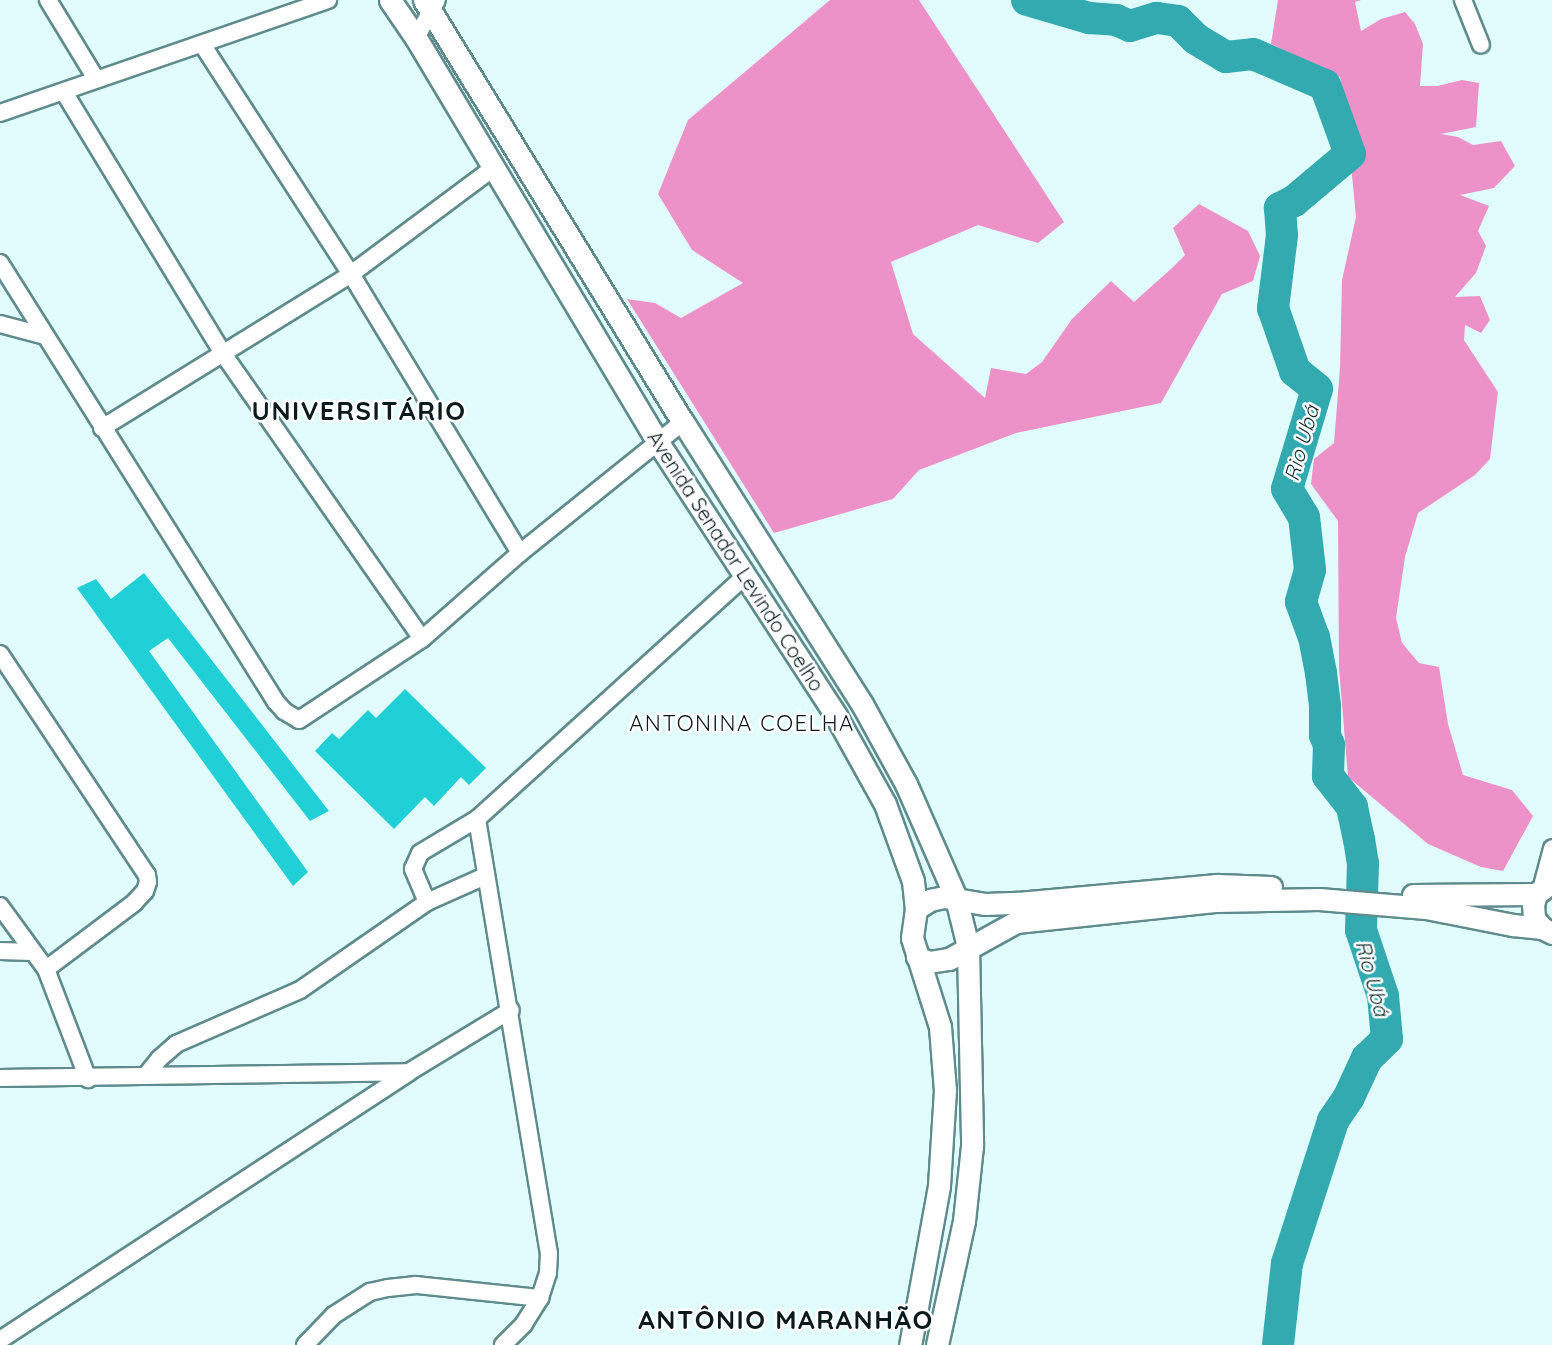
<!DOCTYPE html>
<meta charset="utf-8">
<style>
body{margin:0}
#map{position:relative;width:1552px;height:1345px;overflow:hidden;background:#e1fcfd;font-family:Quicksand,sans-serif}
div>[style]{position:absolute}
.forest>*{inset:0;background:#ec92c8}
.river>*{height:32px;margin:-16px;padding:0 16px;transform-origin:16px;border-radius:16px;background:#32aab0}
.building>*{inset:0;background:#21cfd7}
.roads{filter:drop-shadow(2px 0 #608b8d) drop-shadow(-2px 0 #608b8d) drop-shadow(0 2px #608b8d) drop-shadow(0 -2px #608b8d)}
.minor>*{height:16px;margin:-8px;padding:0 8px;transform-origin:8px;border-radius:8px;background:#fff}
.tertiary>*{height:21px;margin:-10.5px;padding:0 10.5px;transform-origin:10.5px;border-radius:10.5px;background:#fff}
span{translate:-50% -50%;white-space:nowrap;text-align:center;line-height:1.15;-webkit-text-stroke:5px #fff;paint-order:stroke}
.street-label{font-size:20px;color:#081a1b}
.water-label{font-size:21px;color:#152f30;font-style:italic}
.quarter-label{font-size:22px;color:#081a1b;letter-spacing:1.5px}
.district-label{font-size:26px;color:#081a1b;font-weight:700;letter-spacing:1.5px}
</style>
<div id="map">
<div class="forest">
<div style="clip-path:polygon(830px 0,919px 0,1064px 222px,1038px 243px,978px 225px,891px 262px,913px 334px,985px 398px,991px 368px,1026px 374px,1042px 362px,1072px 319px,1111px 281px,1134px 302px,1172px 268px,1185px 255px,1173px 228px,1199px 204px,1248px 231px,1260px 256px,1253px 281px,1222px 294px,1161px 403px,1016px 433px,919px 470px,893px 499px,774px 533px,627px 299px,655px 303px,681px 318px,743px 283px,692px 250px,658px 194px,688px 120px)"></div>
<div style="clip-path:polygon(1278px 0,1361px 0,1355px 2px,1361px 31px,1381px 19px,1405px 12px,1415px 24px,1423px 44px,1420px 86px,1437px 86px,1462px 80px,1479px 83px,1476px 127px,1441px 134px,1458px 137px,1473px 145px,1501px 141px,1515px 166px,1494px 188px,1460px 195px,1489px 206px,1478px 231px,1486px 246px,1476px 273px,1455px 297px,1480px 296px,1490px 320px,1481px 333px,1465px 325px,1464px 340px,1498px 392px,1490px 459px,1475px 475px,1418px 513px,1405px 557px,1396px 618px,1402px 643px,1419px 663px,1439px 667px,1448px 724px,1463px 775px,1512px 790px,1533px 816px,1503px 871px,1481px 867px,1428px 844px,1348px 777px,1339px 668px,1338px 521px,1311px 484px,1314px 459px,1334px 443px,1340px 368px,1342px 280px,1356px 217px,1350px 154px,1340px 77px,1271px 44px)"></div>
</div>
<div class="river">
<div style="left:1027px;top:0;width:65px;rotate:16.2deg"></div>
<div style="left:1089px;top:18px;width:27px;rotate:4deg"></div>
<div style="left:1116px;top:20px;width:15px;rotate:23deg"></div>
<div style="left:1130px;top:26px;width:28px;rotate:-17deg"></div>
<div style="left:1157px;top:18px;width:21px;rotate:8deg"></div>
<div style="left:1178px;top:21px;width:25px;rotate:45deg"></div>
<div style="left:1196px;top:39px;width:35px;rotate:31deg"></div>
<div style="left:1226px;top:57px;width:27px;rotate:-6deg"></div>
<div style="left:1253px;top:54px;width:78px;rotate:23.3deg"></div>
<div style="left:1325px;top:85px;width:73px;rotate:70.1deg"></div>
<div style="left:1350px;top:154px;width:73px;rotate:140deg"></div>
<div style="left:1294px;top:201px;width:16px;rotate:153deg"></div>
<div style="left:1280px;top:208px;width:27px;rotate:86deg"></div>
<div style="left:1282px;top:235px;width:74px;rotate:97deg"></div>
<div style="left:1273px;top:308px;width:67px;rotate:70.8deg"></div>
<div style="left:1295px;top:371px;width:28px;rotate:39deg"></div>
<div style="left:1317px;top:389px;width:104px;rotate:106.7deg"></div>
<div style="left:1287px;top:489px;width:33px;rotate:59deg"></div>
<div style="left:1304px;top:517px;width:53px;rotate:83.5deg"></div>
<div style="left:1310px;top:570px;width:33px;rotate:106deg"></div>
<div style="left:1301px;top:602px;width:37px;rotate:70deg"></div>
<div style="left:1314px;top:637px;width:37px;rotate:79deg"></div>
<div style="left:1321px;top:673px;width:33px;rotate:83deg"></div>
<div style="left:1325px;top:706px;width:29px;rotate:90deg"></div>
<div style="left:1325px;top:735px;width:11px;rotate:68deg"></div>
<div style="left:1329px;top:745px;width:31px;rotate:92deg"></div>
<div style="left:1328px;top:776px;width:39px;rotate:52deg"></div>
<div style="left:1352px;top:807px;width:33px;rotate:78deg"></div>
<div style="left:1359px;top:839px;width:24px;rotate:81deg"></div>
<div style="left:1363px;top:863px;width:67px;rotate:91.7deg"></div>
<div style="left:1361px;top:930px;width:70px;rotate:71.6deg"></div>
<div style="left:1383px;top:996px;width:43px;rotate:84.7deg"></div>
<div style="left:1387px;top:1039px;width:28px;rotate:136deg"></div>
<div style="left:1367px;top:1058px;width:43px;rotate:114.8deg"></div>
<div style="left:1349px;top:1097px;width:29px;rotate:124deg"></div>
<div style="left:1333px;top:1121px;width:149px;rotate:107.9deg"></div>
<div style="left:1287px;top:1263px;width:82px;rotate:96.3deg"></div>
</div>
<div class="building">
<div style="clip-path:polygon(144px 573px,329px 811px,310px 821px,168px 638px,149px 651px,308px 872px,293px 886px,77px 588px,96px 579px,111px 599px)"></div>
<div style="clip-path:polygon(405px 689px,486px 768px,469px 785px,461px 777px,434px 806px,425px 797px,394px 829px,315px 751px,332px 733px,339px 739px,368px 710px,376px 718px)"></div>
</div>
<div class="roads">
<div class="minor">
<div style="left:48px;top:0;width:92px;rotate:58.7deg"></div>
<div style="left:1463px;top:0;width:48px;rotate:68.2deg"></div>
<div style="left:416px;top:38px;width:43px;rotate:-61.1deg"></div>
<div style="left:202px;top:44px;width:274px;rotate:57.1deg"></div>
<div style="left:351px;top:274px;width:326px;rotate:58.8deg"></div>
<div style="left:64px;top:92px;width:308px;rotate:58.7deg"></div>
<div style="left:224px;top:355px;width:346px;rotate:55.1deg"></div>
<div style="left:0;top:113px;width:347px;rotate:-19deg"></div>
<div style="left:0;top:263px;width:519px;rotate:57.84deg"></div>
<div style="left:276px;top:702px;width:12px;rotate:48deg"></div>
<div style="left:284px;top:711px;width:17px;rotate:31deg"></div>
<div style="left:299px;top:720px;width:147px;rotate:-33.4deg"></div>
<div style="left:422px;top:639px;width:130px;rotate:-41.3deg"></div>
<div style="left:520px;top:553px;width:209px;rotate:-38.8deg"></div>
<div style="left:0;top:324px;width:43px;rotate:14.7deg"></div>
<div style="left:102px;top:428px;width:293px;rotate:-31.7deg"></div>
<div style="left:351px;top:274px;width:177px;rotate:-36.7deg"></div>
<div style="left:0;top:654px;width:265px;rotate:56.4deg"></div>
<div style="left:147px;top:875px;width:7px;rotate:82deg"></div>
<div style="left:148px;top:882px;width:9px;rotate:108deg"></div>
<div style="left:145px;top:891px;width:16px;rotate:133deg"></div>
<div style="left:134px;top:903px;width:110px;rotate:143.1deg"></div>
<div style="left:477px;top:819px;width:440px;rotate:80.6deg"></div>
<div style="left:549px;top:1253px;width:20px;rotate:93deg"></div>
<div style="left:548px;top:1273px;width:26px;rotate:108deg"></div>
<div style="left:540px;top:1298px;width:31px;rotate:122deg"></div>
<div style="left:524px;top:1324px;width:30px;rotate:135deg"></div>
<div style="left:1542px;top:886px;width:39px;rotate:-75deg"></div>
<div style="left:427px;top:902px;width:36px;rotate:-113deg"></div>
<div style="left:413px;top:869px;width:17px;rotate:-66deg"></div>
<div style="left:420px;top:853px;width:66px;rotate:-30.8deg"></div>
<div style="left:477px;top:819px;width:360px;rotate:-42.2deg"></div>
<div style="left:0;top:906px;width:78px;rotate:53.9deg"></div>
<div style="left:46px;top:969px;width:118px;rotate:69.1deg"></div>
<div style="left:0;top:951px;width:32px;rotate:2deg"></div>
<div style="left:147px;top:1074px;width:19px;rotate:-51deg"></div>
<div style="left:159px;top:1059px;width:23px;rotate:-41deg"></div>
<div style="left:176px;top:1044px;width:135px;rotate:-23.5deg"></div>
<div style="left:300px;top:990px;width:155px;rotate:-34.7deg"></div>
<div style="left:427px;top:902px;width:64px;rotate:-24.1deg"></div>
<div style="left:0;top:1078px;width:408px;rotate:-0.8deg"></div>
<div style="left:0;top:1340px;width:489px;rotate:-33.2deg"></div>
<div style="left:409px;top:1072px;width:119px;rotate:-31.3deg"></div>
<div style="left:305px;top:1345px;width:42px;rotate:-46deg"></div>
<div style="left:334px;top:1315px;width:43px;rotate:-32.6deg"></div>
<div style="left:370px;top:1292px;width:18px;rotate:-13deg"></div>
<div style="left:388px;top:1288px;width:28px;rotate:-6deg"></div>
<div style="left:416px;top:1285px;width:125px;rotate:6deg"></div>
</div>
<div class="tertiary">
<div style="left:390px;top:0;width:46px;rotate:55.6deg"></div>
<div style="left:416px;top:38px;width:473px;rotate:59.1deg"></div>
<div style="left:659px;top:444px;width:325px;rotate:56.9deg"></div>
<div style="left:836px;top:716px;width:101px;rotate:60.9deg"></div>
<div style="left:885px;top:804px;width:82px;rotate:70deg"></div>
<div style="left:913px;top:881px;width:28px;rotate:84deg"></div>
<div style="left:916px;top:909px;width:29px;rotate:98deg"></div>
<div style="left:912px;top:938px;width:93px;rotate:72.5deg"></div>
<div style="left:940px;top:1027px;width:63px;rotate:85.5deg"></div>
<div style="left:945px;top:1090px;width:96px;rotate:93.6deg"></div>
<div style="left:939px;top:1186px;width:162px;rotate:100.3deg"></div>
<div style="left:424px;top:0;width:495px;rotate:58.5deg"></div>
<div style="left:683px;top:422px;width:334px;rotate:57.6deg"></div>
<div style="left:862px;top:704px;width:91px;rotate:61.2deg"></div>
<div style="left:906px;top:784px;width:124px;rotate:66.3deg"></div>
<div style="left:956px;top:898px;width:50px;rotate:76.2deg"></div>
<div style="left:968px;top:947px;width:199px;rotate:88.8deg"></div>
<div style="left:972px;top:1146px;width:75px;rotate:96.1deg"></div>
<div style="left:964px;top:1221px;width:127px;rotate:102.3deg"></div>
<div style="left:1413px;top:895px;width:123px;rotate:-0.5deg"></div>
<div style="left:916px;top:909px;width:17px;rotate:-33deg"></div>
<div style="left:930px;top:900px;width:14px;rotate:-12deg"></div>
<div style="left:944px;top:897px;width:42px;rotate:9.7deg"></div>
<div style="left:985px;top:904px;width:33px;rotate:-2deg"></div>
<div style="left:1018px;top:903px;width:200px;rotate:-5.2deg"></div>
<div style="left:1217px;top:885px;width:54px;rotate:2.1deg"></div>
<div style="left:1542px;top:928px;width:13px;rotate:-129deg"></div>
<div style="left:1534px;top:918px;width:13px;rotate:-94deg"></div>
<div style="left:1533px;top:905px;width:11px;rotate:-75deg"></div>
<div style="left:1536px;top:894px;width:20px;rotate:-37deg"></div>
<div style="left:917px;top:957px;width:13px;rotate:23deg"></div>
<div style="left:929px;top:962px;width:20px;rotate:-9deg"></div>
<div style="left:949px;top:959px;width:77px;rotate:-28.9deg"></div>
<div style="left:1016px;top:922px;width:202px;rotate:-6deg"></div>
<div style="left:1217px;top:901px;width:102px;rotate:-1.1deg"></div>
<div style="left:1319px;top:899px;width:107px;rotate:4.8deg"></div>
<div style="left:1426px;top:908px;width:89px;rotate:11.1deg"></div>
<div style="left:1513px;top:925px;width:29px;rotate:6deg"></div>
<div style="left:1542px;top:928px;width:11px;rotate:27deg"></div>
</div>
</div>
<div class="street-label">
<span style="left:736px;top:561px;rotate:57deg">Avenida Senador Levindo Coelho</span>
</div>
<div class="water-label">
<span style="left:1301px;top:443px;rotate:-74deg">Rio Ubá</span>
<span style="left:1373px;top:978px;rotate:75deg">Rio Ubá</span>
</div>
<div class="quarter-label">
<span style="left:742px;top:724px">ANTONINA COELHA</span>
</div>
<div class="district-label">
<span style="left:359px;top:411px">UNIVERSITÁRIO</span>
<span style="left:786px;top:1320px">ANTÔNIO MARANHÃO</span>
</div>
</div>
